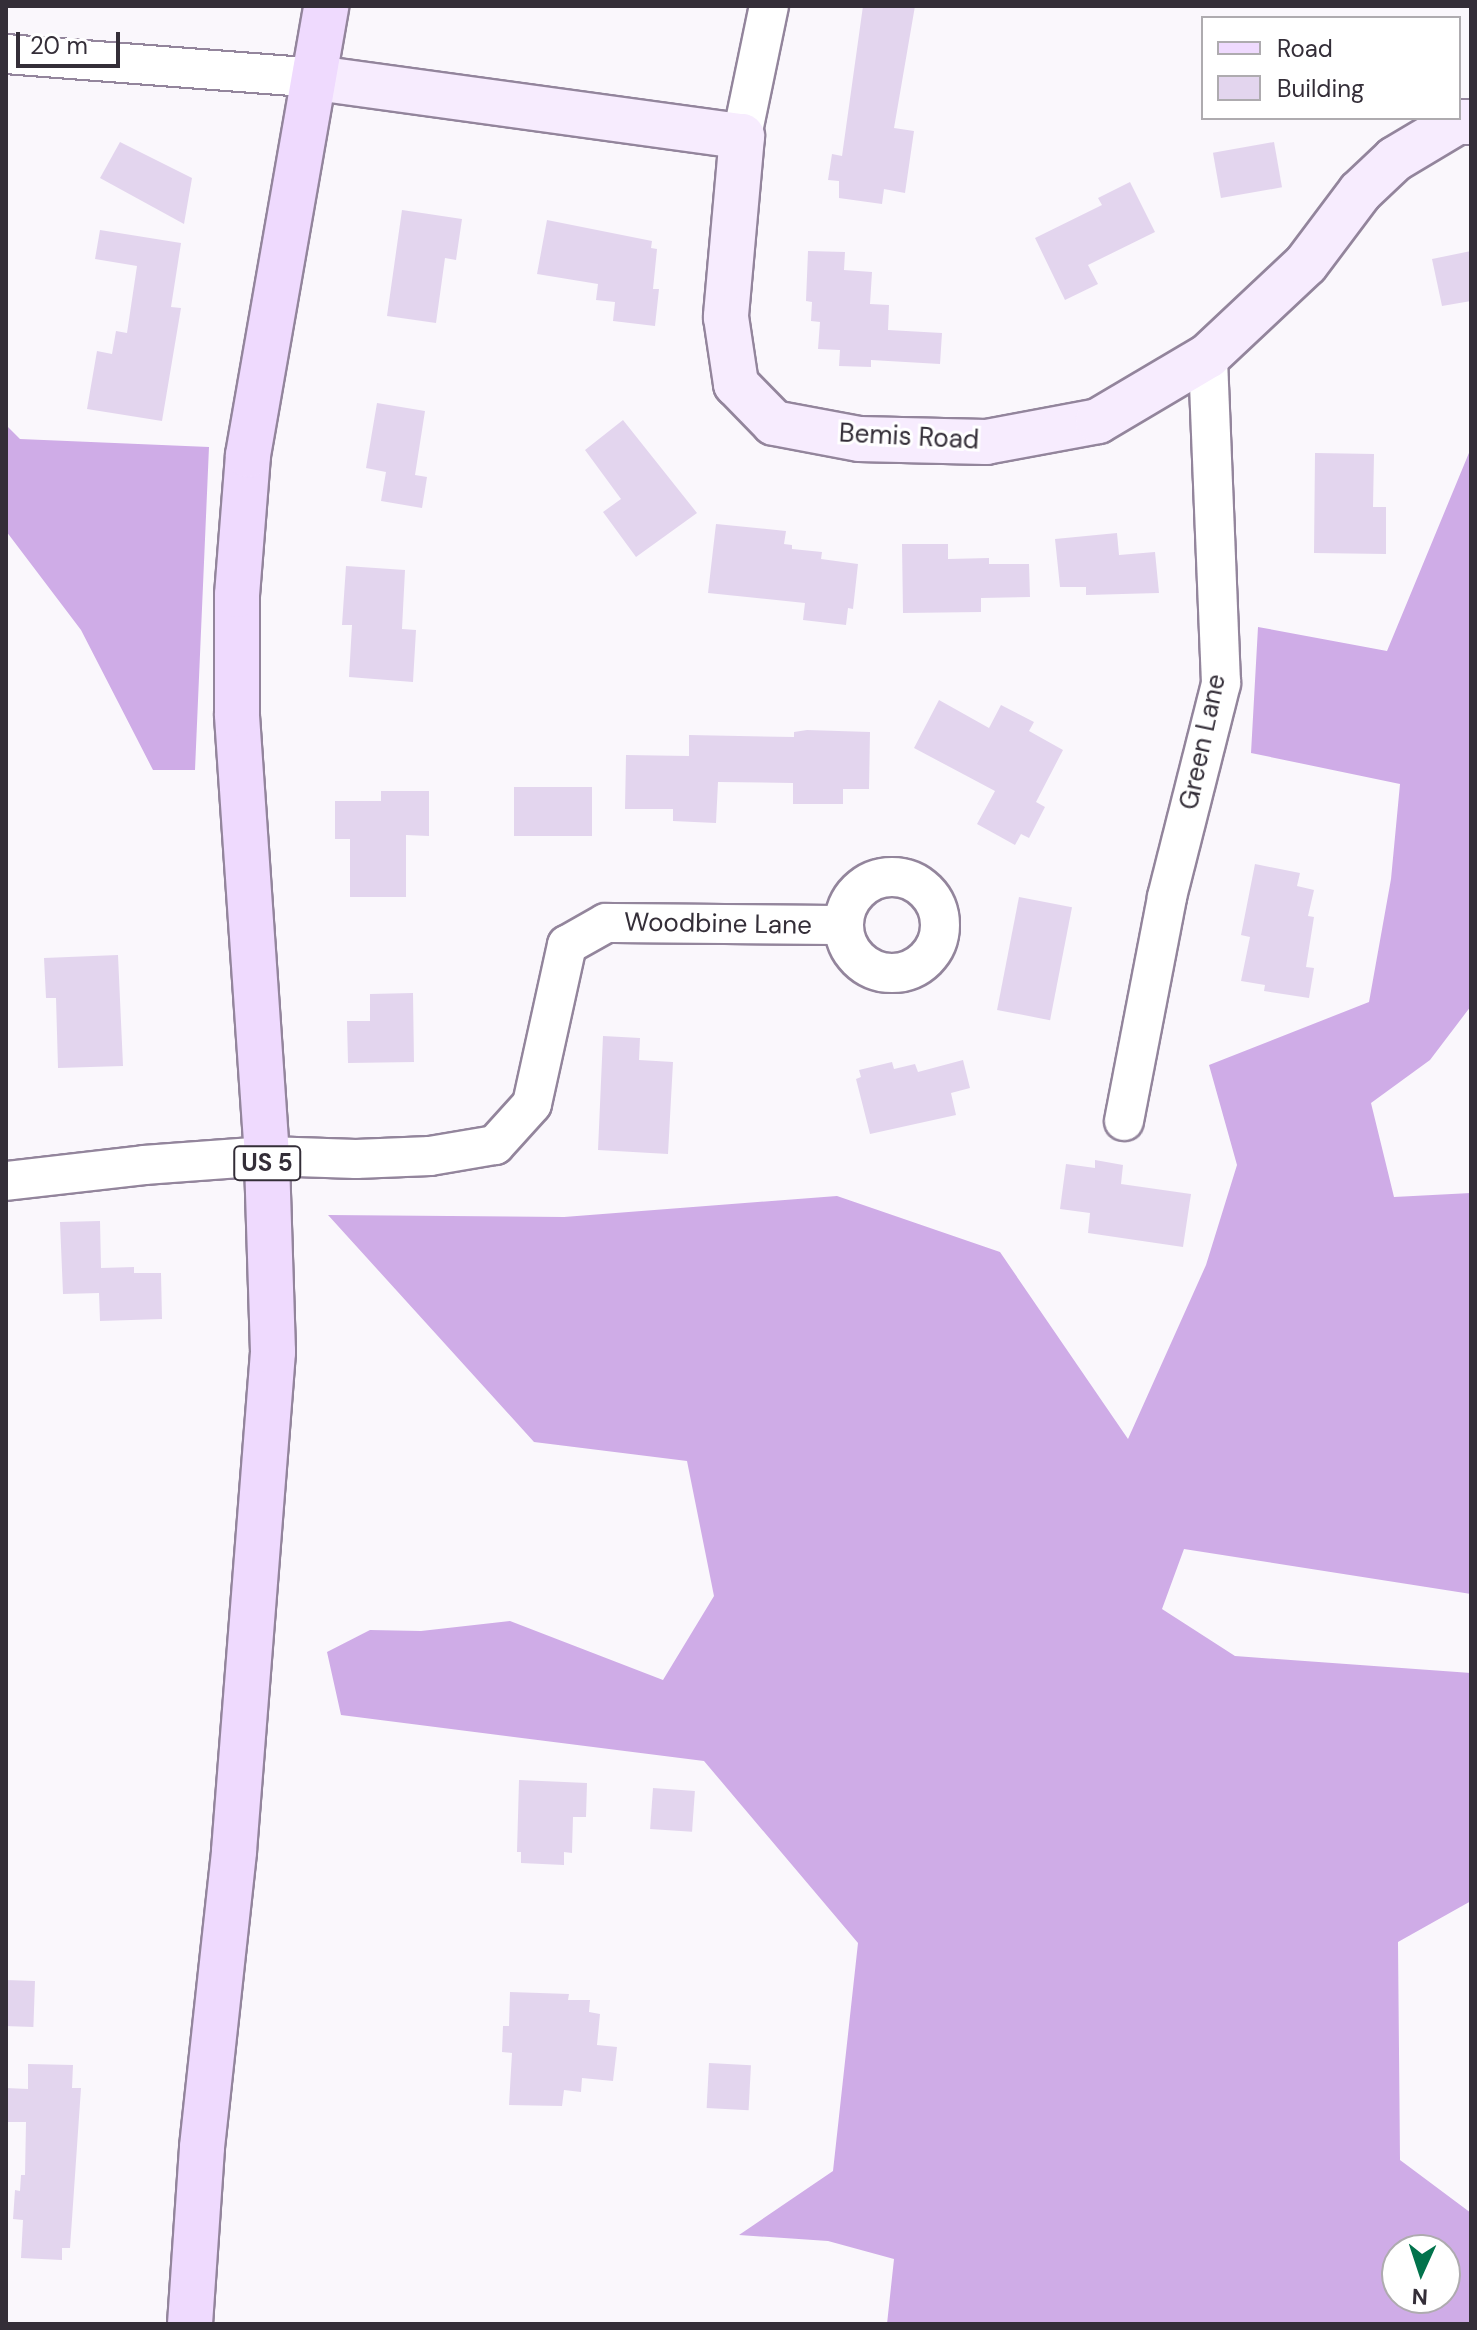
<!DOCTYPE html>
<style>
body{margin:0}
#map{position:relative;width:1477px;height:2330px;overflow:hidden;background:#faf7fc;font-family:"DM Sans",sans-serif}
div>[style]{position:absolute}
.forest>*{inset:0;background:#cface7}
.building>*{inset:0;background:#e3d5ee;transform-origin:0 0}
.roads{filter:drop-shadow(2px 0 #93859c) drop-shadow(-2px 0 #93859c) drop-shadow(0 2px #93859c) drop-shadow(0 -2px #93859c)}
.street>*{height:38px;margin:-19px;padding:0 19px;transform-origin:19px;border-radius:19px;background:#fff}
.street>.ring{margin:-19px;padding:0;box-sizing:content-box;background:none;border:38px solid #fff;border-radius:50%}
.secondary>*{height:44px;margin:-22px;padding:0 22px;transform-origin:22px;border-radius:22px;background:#f7ecfe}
.primary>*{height:44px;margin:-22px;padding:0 22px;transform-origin:22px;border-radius:22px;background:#efdafe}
span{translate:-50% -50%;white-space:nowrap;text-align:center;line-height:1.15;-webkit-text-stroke:6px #fff;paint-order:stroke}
.shield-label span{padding:2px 6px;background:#fff;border:2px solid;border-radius:6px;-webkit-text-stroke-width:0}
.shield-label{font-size:24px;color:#342e38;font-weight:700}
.street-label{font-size:26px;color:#342e38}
.frame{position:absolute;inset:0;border:8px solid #342e38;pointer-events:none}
.legend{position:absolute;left:1201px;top:16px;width:260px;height:104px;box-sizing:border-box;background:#fff;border:2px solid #aeabaf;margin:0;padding:10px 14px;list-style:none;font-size:24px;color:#342e38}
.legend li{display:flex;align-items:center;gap:16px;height:40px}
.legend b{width:40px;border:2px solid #aeabaf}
.north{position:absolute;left:1381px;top:2234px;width:80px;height:80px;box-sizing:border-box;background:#fff;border:2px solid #aeabaf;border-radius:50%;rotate:183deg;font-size:22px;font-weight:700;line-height:32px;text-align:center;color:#342e38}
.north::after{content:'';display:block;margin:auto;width:28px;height:36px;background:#02734c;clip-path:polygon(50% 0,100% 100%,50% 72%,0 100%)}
.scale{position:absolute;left:16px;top:32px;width:104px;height:36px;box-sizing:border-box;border:4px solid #342e38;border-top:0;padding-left:10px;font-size:24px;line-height:28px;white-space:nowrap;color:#342e38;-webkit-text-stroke:6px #fff;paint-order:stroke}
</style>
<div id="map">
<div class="forest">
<div style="clip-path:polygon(6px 425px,20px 439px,209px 447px,195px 770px,153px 770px,81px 630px,6px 531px)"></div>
<div style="clip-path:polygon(evenodd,1471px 448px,1471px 1006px,1430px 1060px,1371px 1103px,1394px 1197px,1471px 1193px,1471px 1594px,1184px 1549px,1162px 1609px,1235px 1656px,1471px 1673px,1471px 1901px,1398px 1942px,1400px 2160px,1471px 2213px,1471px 2324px,887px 2324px,894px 2259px,828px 2241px,739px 2235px,833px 2171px,858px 1943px,704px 1761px,341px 1715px,327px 1652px,370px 1630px,421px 1631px,510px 1621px,663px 1680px,714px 1596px,687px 1461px,534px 1442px,328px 1215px,564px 1217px,837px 1196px,1000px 1252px,1128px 1439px,1206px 1265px,1237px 1165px,1209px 1065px,1369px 1002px,1391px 879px,1400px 784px,1251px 753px,1258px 627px,1387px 651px,1471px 448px,1397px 2250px,1445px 2250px,1445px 2298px,1397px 2298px,1397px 2250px)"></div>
</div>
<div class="building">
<div style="clip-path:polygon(863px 6px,915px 6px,894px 128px,914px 131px,905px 193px,884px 189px,882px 204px,839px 198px,839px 181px,828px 180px,832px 154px,842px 156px)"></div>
<div style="clip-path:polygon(120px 142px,192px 178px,184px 224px,100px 178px)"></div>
<div style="left:1274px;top:142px;width:46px;height:62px;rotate:80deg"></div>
<div style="clip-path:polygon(1130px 182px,1155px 232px,1088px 265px,1098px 284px,1065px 300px,1035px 238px,1102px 205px,1098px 198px)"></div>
<div style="clip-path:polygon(402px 210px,462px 219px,456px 260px,445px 258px,436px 323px,387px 316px)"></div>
<div style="clip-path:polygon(547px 220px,652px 241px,651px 248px,657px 249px,653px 289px,659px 289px,655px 326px,613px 321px,615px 302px,596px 300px,598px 284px,537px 274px)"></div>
<div style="clip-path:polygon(100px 230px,181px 243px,171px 307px,181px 308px,162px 421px,87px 409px,97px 351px,112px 354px,116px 331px,127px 333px,137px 266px,95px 259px)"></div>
<div style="clip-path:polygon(808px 251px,845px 252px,844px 270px,872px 272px,870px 304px,889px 305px,888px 330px,942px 333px,940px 364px,871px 360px,871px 367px,839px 366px,840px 350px,818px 349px,820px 322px,811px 321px,812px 302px,806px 301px)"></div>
<div style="clip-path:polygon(1471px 251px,1471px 301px,1442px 306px,1432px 259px)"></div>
<div style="clip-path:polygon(377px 403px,425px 411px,415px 475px,427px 477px,422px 508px,381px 501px,386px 472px,366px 468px)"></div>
<div style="clip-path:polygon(623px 420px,697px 513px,636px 557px,603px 512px,621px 499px,585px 450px)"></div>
<div style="clip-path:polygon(1315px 453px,1374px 454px,1373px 507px,1386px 507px,1386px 554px,1314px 553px)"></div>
<div style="clip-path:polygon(716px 524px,786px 531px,784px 544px,792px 545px,792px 549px,822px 552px,821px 559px,858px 564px,853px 609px,848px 608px,846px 625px,803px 620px,805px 603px,708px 593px)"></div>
<div style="clip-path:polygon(1117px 533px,1119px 555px,1155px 552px,1159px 593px,1086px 595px,1086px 587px,1060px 587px,1055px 539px)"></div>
<div style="clip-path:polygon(902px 544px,948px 544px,948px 559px,989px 558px,989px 564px,1029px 564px,1030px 597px,981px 598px,981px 612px,903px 613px)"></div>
<div style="clip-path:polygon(346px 566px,405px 570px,402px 629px,416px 630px,413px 682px,349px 677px,352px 625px,342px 625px)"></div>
<div style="clip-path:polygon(939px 700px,989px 728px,1001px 705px,1034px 722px,1029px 731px,1063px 750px,1036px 802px,1045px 807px,1029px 838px,1021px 834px,1015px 845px,977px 824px,995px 791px,914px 748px)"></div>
<div style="clip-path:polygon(807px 730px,870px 732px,869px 789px,843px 789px,843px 804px,793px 804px,793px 783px,718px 782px,716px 823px,673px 821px,673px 809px,625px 809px,626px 755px,689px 756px,689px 735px,794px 737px,794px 732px)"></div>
<div style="left:514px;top:787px;width:78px;height:49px"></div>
<div style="clip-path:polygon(381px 791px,429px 791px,429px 836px,406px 835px,406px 897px,350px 897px,350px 839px,335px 839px,335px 801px,381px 801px)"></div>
<div style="clip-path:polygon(1255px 864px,1300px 873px,1297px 886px,1314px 890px,1308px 916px,1314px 917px,1306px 967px,1314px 968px,1309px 998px,1264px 991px,1265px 985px,1241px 981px,1250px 937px,1241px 935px)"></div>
<div style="left:1019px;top:897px;width:54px;height:115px;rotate:11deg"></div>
<div style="clip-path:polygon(118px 955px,123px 1066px,58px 1068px,56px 998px,46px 998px,44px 958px)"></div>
<div style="clip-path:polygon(413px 993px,414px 1062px,348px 1063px,347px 1021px,370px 1021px,370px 994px)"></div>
<div style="clip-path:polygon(603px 1036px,640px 1038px,639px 1060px,673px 1062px,668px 1154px,598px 1150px)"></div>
<div style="clip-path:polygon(963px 1060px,970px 1088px,951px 1093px,956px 1115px,870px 1134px,856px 1079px,861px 1077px,859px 1070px,892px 1062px,894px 1069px,915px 1064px,918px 1072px)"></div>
<div style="clip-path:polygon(1095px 1160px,1123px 1165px,1121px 1184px,1191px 1194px,1183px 1247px,1088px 1233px,1090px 1213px,1060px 1209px,1066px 1164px,1095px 1168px)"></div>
<div style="clip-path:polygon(100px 1221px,101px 1268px,134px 1267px,134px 1273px,161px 1273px,162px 1319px,100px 1321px,99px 1293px,63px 1294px,60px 1222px)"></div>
<div style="clip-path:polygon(519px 1780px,587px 1783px,586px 1817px,573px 1817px,572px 1853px,564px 1852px,564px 1865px,521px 1863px,521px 1852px,517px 1852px)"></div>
<div style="left:653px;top:1788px;width:42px;height:41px;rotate:4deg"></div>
<div style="left:35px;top:1981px;width:46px;height:29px;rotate:92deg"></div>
<div style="clip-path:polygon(510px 1992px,569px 1994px,568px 2000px,590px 2000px,589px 2012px,600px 2014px,597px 2045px,617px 2047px,613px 2081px,582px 2078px,581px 2092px,564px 2090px,562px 2106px,509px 2105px,512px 2053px,502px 2052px,503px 2026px,509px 2026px)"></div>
<div style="left:709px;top:2063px;width:42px;height:45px;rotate:3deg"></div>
<div style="clip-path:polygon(28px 2064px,73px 2065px,72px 2088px,81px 2088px,70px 2248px,62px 2248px,62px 2260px,21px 2258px,23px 2220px,13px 2219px,15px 2190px,20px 2191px,21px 2175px,25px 2175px,26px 2122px,6px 2122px,6px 2088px,28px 2089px)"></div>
</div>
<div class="roads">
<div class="street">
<div style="left:6px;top:54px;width:311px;rotate:4.4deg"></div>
<div style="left:742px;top:136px;width:133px;rotate:-78.3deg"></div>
<div class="ring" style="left:844px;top:877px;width:58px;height:58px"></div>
<div style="left:1124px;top:1121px;width:228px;rotate:-79.1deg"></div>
<div style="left:1167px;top:897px;width:221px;rotate:-75.8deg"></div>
<div style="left:1221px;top:683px;width:327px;rotate:-92.3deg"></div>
<div style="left:6px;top:1181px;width:139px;rotate:-6.6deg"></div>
<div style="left:144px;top:1165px;width:123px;rotate:-4.2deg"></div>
<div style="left:267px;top:1156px;width:89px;rotate:1.9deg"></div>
<div style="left:356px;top:1159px;width:74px;rotate:-2.3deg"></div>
<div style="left:430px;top:1156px;width:66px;rotate:-9.6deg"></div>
<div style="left:495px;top:1145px;width:55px;rotate:-47.9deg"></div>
<div style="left:532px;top:1104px;width:163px;rotate:-77.6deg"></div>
<div style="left:567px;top:945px;width:45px;rotate:-29.4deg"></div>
<div style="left:606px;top:923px;width:237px;rotate:0.5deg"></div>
</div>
<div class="secondary">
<div style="left:316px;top:78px;width:430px;rotate:7.8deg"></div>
<div style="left:742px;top:136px;width:182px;rotate:95.1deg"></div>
<div style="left:726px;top:317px;width:68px;rotate:81.5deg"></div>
<div style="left:736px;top:384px;width:54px;rotate:45.7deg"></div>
<div style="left:774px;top:423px;width:86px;rotate:10.7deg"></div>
<div style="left:859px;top:439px;width:127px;rotate:1.4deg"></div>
<div style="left:986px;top:442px;width:114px;rotate:-10.6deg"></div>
<div style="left:1098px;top:421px;width:128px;rotate:-30.6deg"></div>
<div style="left:1208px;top:356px;width:134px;rotate:-43.2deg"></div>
<div style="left:1306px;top:264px;width:90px;rotate:-53.1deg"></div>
<div style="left:1360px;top:192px;width:48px;rotate:-43.3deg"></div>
<div style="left:1395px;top:159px;width:72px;rotate:-30.8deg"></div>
<div style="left:1457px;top:122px;width:14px"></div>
</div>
<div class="primary">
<div style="left:190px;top:2324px;width:177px;rotate:-86.1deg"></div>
<div style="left:202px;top:2147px;width:298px;rotate:-83.8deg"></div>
<div style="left:234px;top:1851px;width:501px;rotate:-85.53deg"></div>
<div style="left:273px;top:1352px;width:196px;rotate:-91.8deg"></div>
<div style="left:267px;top:1156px;width:443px;rotate:-93.9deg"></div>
<div style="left:237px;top:714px;width:119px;rotate:-90deg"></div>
<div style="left:237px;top:595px;width:140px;rotate:-85.5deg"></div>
<div style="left:248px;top:455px;width:456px;rotate:-80.1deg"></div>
</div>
</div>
<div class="shield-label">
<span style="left:267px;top:1163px">US 5</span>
</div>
<div class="street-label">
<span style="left:909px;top:437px;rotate:3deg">Bemis Road</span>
<span style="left:1203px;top:742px;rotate:-78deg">Green Lane</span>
<span style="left:718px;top:924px;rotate:1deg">Woodbine Lane</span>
</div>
<div class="frame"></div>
<ul class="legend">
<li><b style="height:10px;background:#efdafe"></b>Road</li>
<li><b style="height:22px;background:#e3d5ee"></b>Building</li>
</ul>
<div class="north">N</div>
<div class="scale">20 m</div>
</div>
